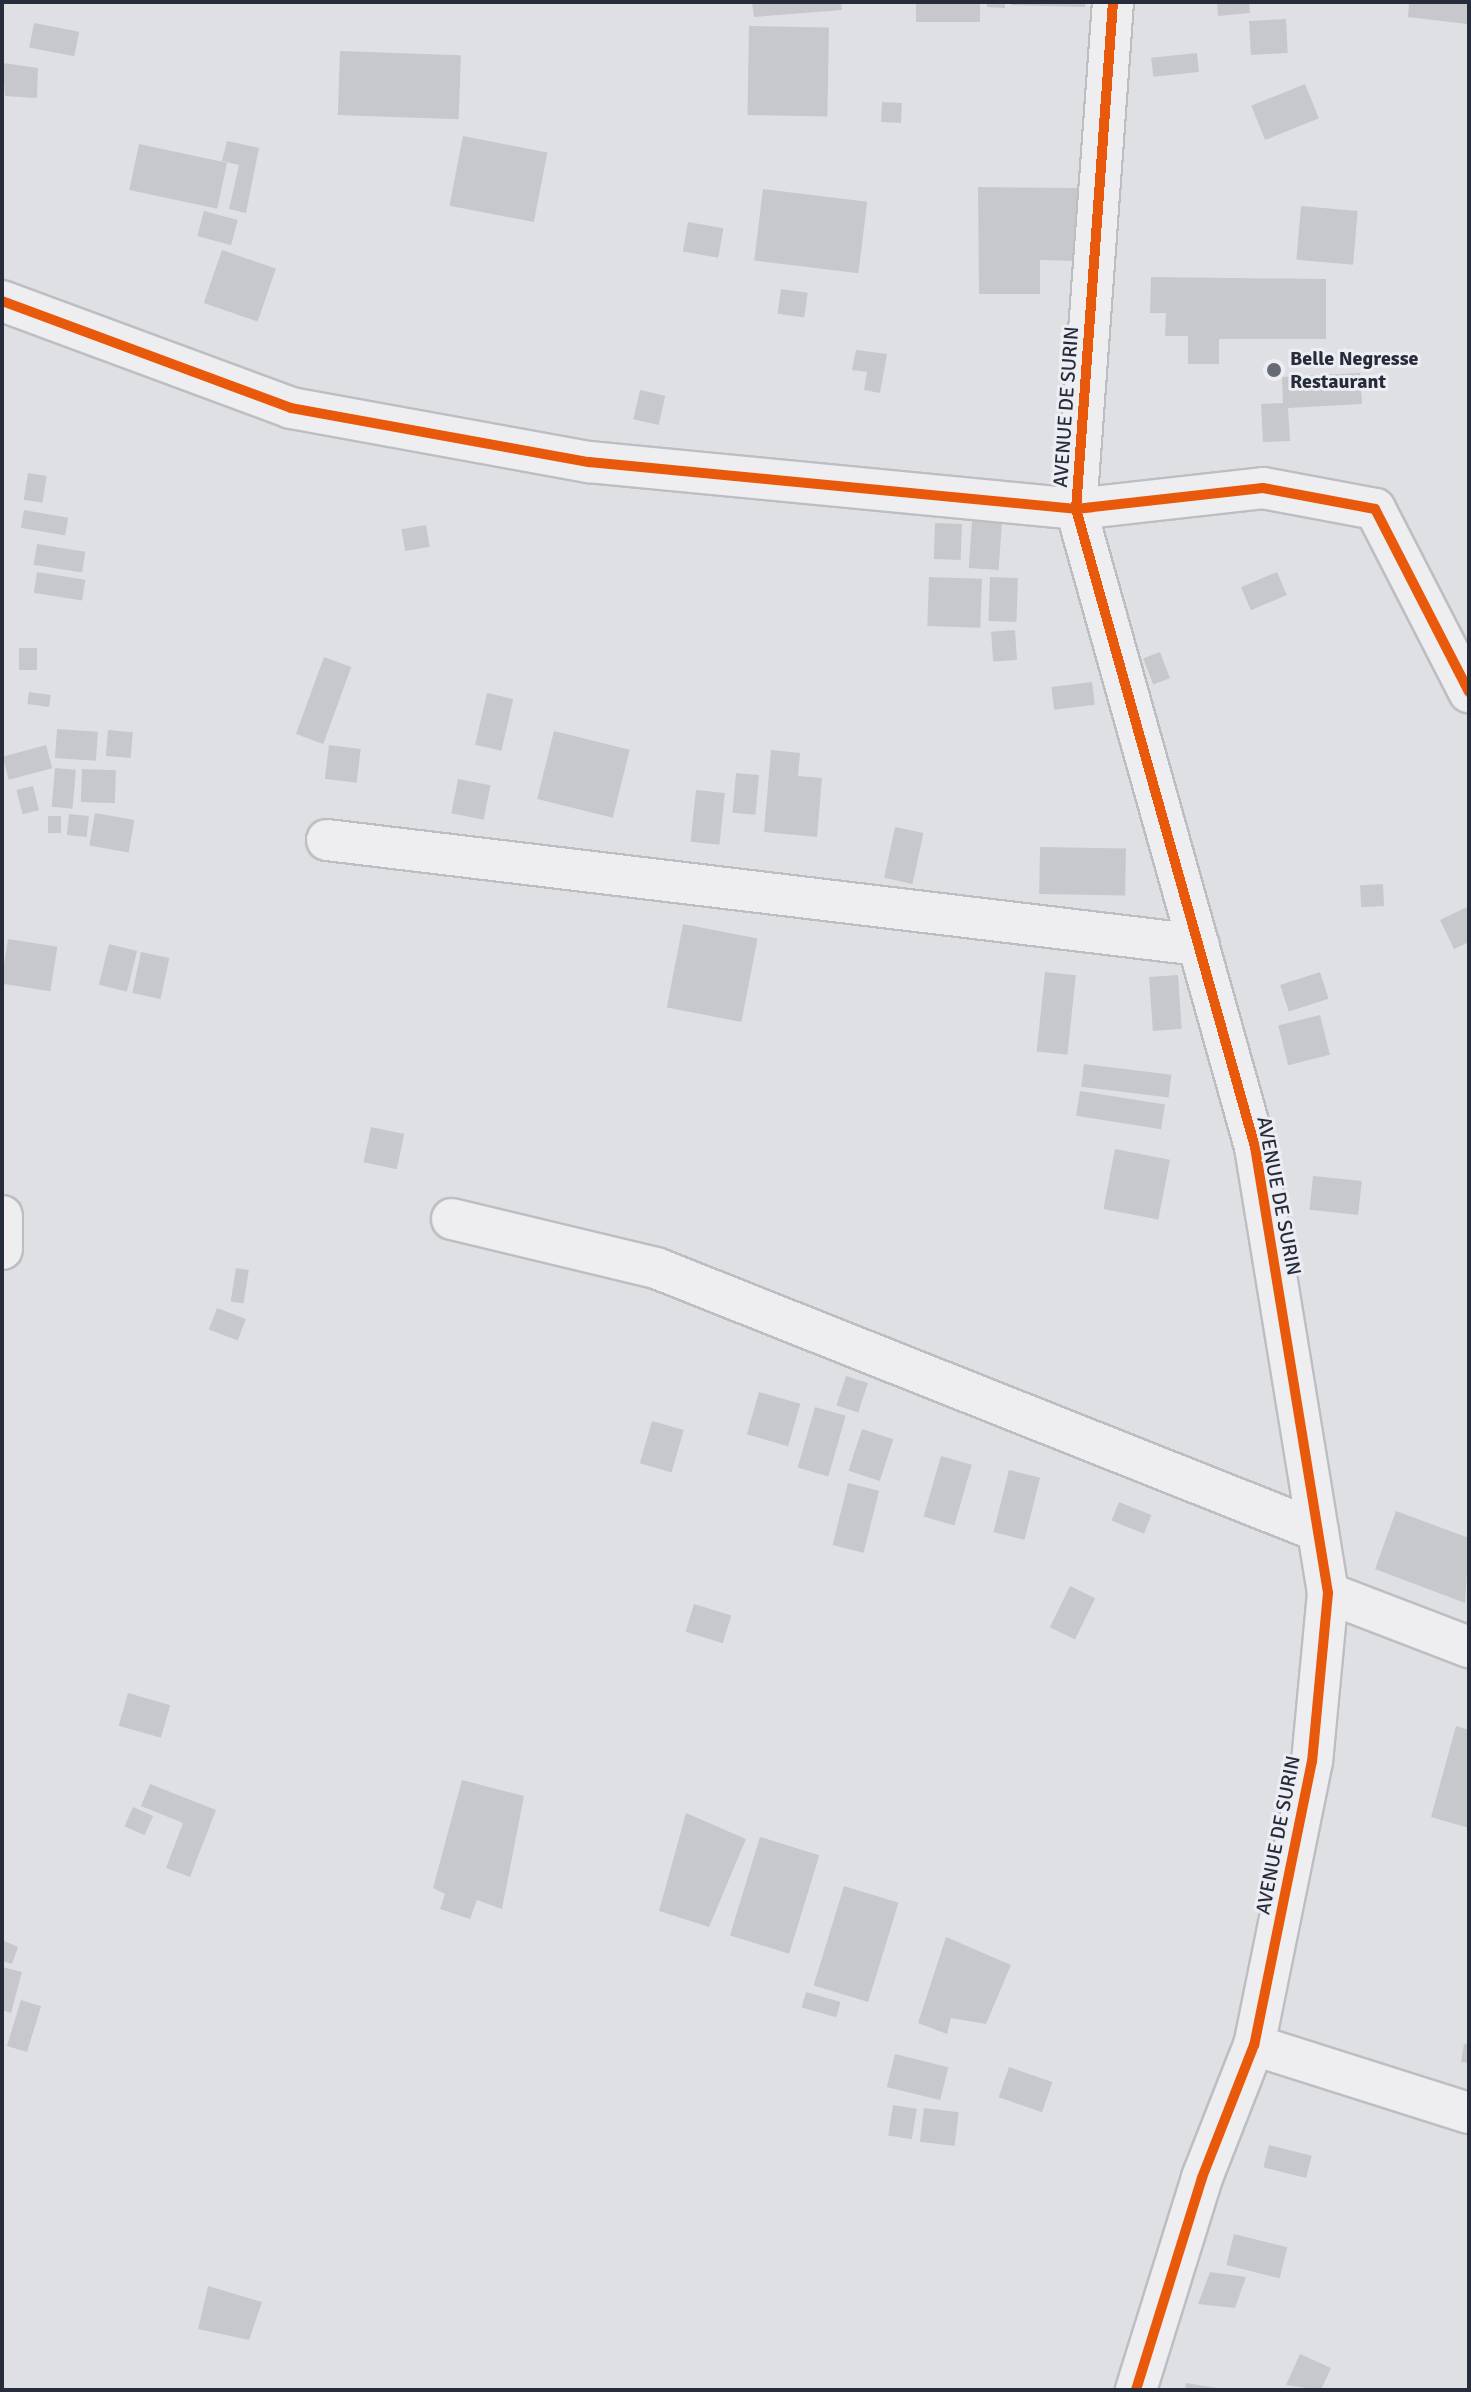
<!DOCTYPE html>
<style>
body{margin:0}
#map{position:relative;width:1471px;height:2392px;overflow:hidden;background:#dfe0e4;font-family:Signika,sans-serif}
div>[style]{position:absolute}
.building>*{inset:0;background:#c7c8cc;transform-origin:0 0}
.roads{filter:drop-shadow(2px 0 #bdbec2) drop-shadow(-2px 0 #bdbec2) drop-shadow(0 2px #bdbec2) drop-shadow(0 -2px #bdbec2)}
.minor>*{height:40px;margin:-20px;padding:0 20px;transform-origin:20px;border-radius:20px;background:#eeeef1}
.cycleway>*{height:10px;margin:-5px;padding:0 5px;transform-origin:5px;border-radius:5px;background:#e8590c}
.dots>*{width:22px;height:22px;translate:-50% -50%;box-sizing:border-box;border:4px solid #eceef4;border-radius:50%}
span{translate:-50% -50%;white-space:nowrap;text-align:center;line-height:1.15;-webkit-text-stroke:6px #eceef4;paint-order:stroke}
.poi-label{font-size:20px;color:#272c3b;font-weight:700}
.left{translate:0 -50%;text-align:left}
.street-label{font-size:20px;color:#272c3b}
.frame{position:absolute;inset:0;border:4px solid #272c3b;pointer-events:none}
</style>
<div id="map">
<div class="building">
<div style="clip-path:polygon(752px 2px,841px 2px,842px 10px,754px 17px)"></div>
<div style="left:916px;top:2px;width:64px;height:20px"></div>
<div style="clip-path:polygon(987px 2px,1005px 2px,1005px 8px,987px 7px)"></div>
<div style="clip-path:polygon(1011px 2px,1085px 2px,1085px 7px,1011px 5px)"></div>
<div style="clip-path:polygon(1217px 2px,1249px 2px,1250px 13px,1218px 16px)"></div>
<div style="clip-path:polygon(1409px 2px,1469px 2px,1467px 24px,1408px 17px)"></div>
<div style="left:1286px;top:19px;width:34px;height:37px;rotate:87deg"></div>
<div style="left:34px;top:23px;width:46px;height:25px;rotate:11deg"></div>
<div style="left:749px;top:26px;width:80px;height:89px;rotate:1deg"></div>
<div style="left:340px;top:51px;width:121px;height:64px;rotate:2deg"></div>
<div style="left:1197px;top:53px;width:19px;height:46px;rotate:84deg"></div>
<div style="clip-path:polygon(3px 63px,38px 68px,37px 98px,5px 96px)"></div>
<div style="left:1305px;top:84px;width:37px;height:58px;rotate:68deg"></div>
<div style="left:882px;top:102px;width:20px;height:20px;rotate:3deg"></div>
<div style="left:463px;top:136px;width:86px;height:71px;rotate:11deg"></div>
<div style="clip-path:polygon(227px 141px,259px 148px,246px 213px,229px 209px,239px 165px,222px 161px)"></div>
<div style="left:139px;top:144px;width:90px;height:47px;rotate:12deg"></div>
<div style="clip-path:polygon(978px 187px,1077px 188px,1077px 261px,1040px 260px,1040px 294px,979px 294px)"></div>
<div style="left:763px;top:189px;width:105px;height:72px;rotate:7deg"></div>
<div style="left:1301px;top:206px;width:57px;height:54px;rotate:5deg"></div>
<div style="left:204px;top:211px;width:35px;height:26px;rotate:15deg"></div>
<div style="left:688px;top:222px;width:36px;height:30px;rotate:10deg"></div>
<div style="left:222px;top:250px;width:57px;height:56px;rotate:19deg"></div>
<div style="clip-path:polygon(1151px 277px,1326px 279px,1326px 339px,1219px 339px,1219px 364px,1188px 364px,1188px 336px,1165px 336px,1166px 313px,1150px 313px)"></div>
<div style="left:781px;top:289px;width:27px;height:25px;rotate:8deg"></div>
<div style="clip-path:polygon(856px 350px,887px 354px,880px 393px,864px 390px,867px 372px,852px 370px)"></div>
<div style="clip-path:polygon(1360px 373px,1362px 404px,1288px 408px,1290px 441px,1263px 442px,1261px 404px,1283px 403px,1282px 377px)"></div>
<div style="left:640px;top:390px;width:26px;height:30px;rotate:13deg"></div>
<div style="left:28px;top:473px;width:19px;height:27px;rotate:9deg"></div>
<div style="left:24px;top:510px;width:45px;height:18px;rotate:10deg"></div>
<div style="left:972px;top:521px;width:30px;height:47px;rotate:4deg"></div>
<div style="left:935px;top:523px;width:27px;height:36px;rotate:2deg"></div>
<div style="left:426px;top:525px;width:22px;height:25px;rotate:80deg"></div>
<div style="left:37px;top:544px;width:49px;height:21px;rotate:9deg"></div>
<div style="left:37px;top:572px;width:49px;height:21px;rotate:9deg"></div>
<div style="left:1277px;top:572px;width:25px;height:39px;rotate:67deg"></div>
<div style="left:929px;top:577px;width:53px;height:49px;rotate:2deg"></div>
<div style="left:990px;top:577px;width:28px;height:44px;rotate:2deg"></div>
<div style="left:1015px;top:630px;width:30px;height:24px;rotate:86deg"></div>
<div style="left:19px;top:648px;width:18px;height:22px"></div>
<div style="left:1160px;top:652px;width:28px;height:18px;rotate:69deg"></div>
<div style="left:324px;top:657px;width:29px;height:82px;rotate:20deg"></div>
<div style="left:1092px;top:682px;width:23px;height:41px;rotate:83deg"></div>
<div style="left:29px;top:692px;width:22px;height:12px;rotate:8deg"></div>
<div style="left:487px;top:693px;width:27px;height:53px;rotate:13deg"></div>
<div style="left:57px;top:729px;width:41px;height:29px;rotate:4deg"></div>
<div style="left:108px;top:730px;width:25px;height:26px;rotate:5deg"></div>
<div style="left:554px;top:731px;width:78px;height:70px;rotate:14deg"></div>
<div style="left:46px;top:745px;width:24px;height:45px;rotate:75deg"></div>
<div style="left:329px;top:745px;width:32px;height:34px;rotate:7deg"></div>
<div style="clip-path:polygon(771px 750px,800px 753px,798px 776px,822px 778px,817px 837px,764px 832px)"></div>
<div style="left:55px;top:768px;width:21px;height:39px;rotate:5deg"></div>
<div style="left:82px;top:769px;width:34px;height:33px;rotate:2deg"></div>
<div style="left:736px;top:773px;width:23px;height:40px;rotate:5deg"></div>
<div style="left:458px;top:779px;width:33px;height:35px;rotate:11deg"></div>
<div style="left:33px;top:786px;width:25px;height:17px;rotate:76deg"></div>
<div style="left:696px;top:790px;width:29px;height:52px;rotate:6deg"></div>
<div style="left:95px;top:813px;width:40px;height:33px;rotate:10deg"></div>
<div style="left:69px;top:814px;width:20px;height:21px;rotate:6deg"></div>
<div style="left:48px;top:816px;width:13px;height:17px"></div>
<div style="left:895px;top:827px;width:29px;height:52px;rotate:12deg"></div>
<div style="left:1040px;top:847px;width:86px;height:47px;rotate:1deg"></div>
<div style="left:1383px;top:884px;width:22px;height:23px;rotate:87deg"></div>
<div style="clip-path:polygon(1469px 906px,1469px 942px,1454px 949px,1440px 920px)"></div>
<div style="left:683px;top:924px;width:76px;height:85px;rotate:11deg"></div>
<div style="left:8px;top:939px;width:50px;height:45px;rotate:9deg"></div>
<div style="left:109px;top:944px;width:29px;height:42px;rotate:14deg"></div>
<div style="left:141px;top:952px;width:29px;height:42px;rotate:12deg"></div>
<div style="left:1045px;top:972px;width:31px;height:80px;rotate:6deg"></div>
<div style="left:1320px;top:972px;width:28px;height:42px;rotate:72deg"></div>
<div style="left:1178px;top:975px;width:54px;height:29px;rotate:86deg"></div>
<div style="left:1320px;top:1015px;width:41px;height:43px;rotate:76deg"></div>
<div style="left:1084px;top:1064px;width:88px;height:23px;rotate:7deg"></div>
<div style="left:1080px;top:1091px;width:86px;height:25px;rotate:9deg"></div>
<div style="left:371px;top:1127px;width:34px;height:36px;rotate:12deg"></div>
<div style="left:1115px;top:1149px;width:56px;height:61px;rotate:11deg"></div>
<div style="left:1313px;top:1176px;width:49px;height:34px;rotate:6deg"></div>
<div style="left:236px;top:1268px;width:13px;height:34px;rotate:9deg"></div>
<div style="left:217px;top:1308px;width:31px;height:23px;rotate:21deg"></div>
<div style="left:846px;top:1376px;width:23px;height:31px;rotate:18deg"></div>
<div style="left:759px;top:1392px;width:43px;height:44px;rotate:16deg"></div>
<div style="left:815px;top:1407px;width:32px;height:63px;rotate:16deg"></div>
<div style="left:652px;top:1421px;width:33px;height:44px;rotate:16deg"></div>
<div style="left:862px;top:1429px;width:33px;height:44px;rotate:18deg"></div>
<div style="left:941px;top:1456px;width:32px;height:63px;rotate:16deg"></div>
<div style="left:1009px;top:1470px;width:32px;height:64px;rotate:14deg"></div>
<div style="left:848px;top:1483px;width:32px;height:64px;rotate:14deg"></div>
<div style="left:1119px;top:1502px;width:35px;height:20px;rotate:22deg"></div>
<div style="clip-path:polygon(1396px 1511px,1469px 1538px,1465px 1603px,1375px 1569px)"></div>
<div style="left:1070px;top:1586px;width:28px;height:46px;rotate:26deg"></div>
<div style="left:694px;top:1604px;width:39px;height:29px;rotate:17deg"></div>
<div style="left:128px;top:1693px;width:44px;height:34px;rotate:16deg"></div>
<div style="clip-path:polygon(1456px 1726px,1469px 1730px,1469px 1828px,1431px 1817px)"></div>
<div style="clip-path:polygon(462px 1780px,524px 1796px,502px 1909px,477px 1900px,470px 1919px,440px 1909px,445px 1894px,433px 1888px)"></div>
<div style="clip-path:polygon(150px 1784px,216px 1810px,190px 1877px,166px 1868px,183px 1823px,141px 1806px)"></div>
<div style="left:133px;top:1807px;width:22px;height:21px;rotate:24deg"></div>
<div style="clip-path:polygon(686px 1813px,746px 1839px,709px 1927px,659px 1911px)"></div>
<div style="left:760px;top:1837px;width:62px;height:103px;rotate:17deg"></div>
<div style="left:844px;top:1886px;width:57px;height:104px;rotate:17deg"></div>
<div style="clip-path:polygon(946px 1937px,1011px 1965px,986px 2024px,951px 2018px,947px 2034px,918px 2023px)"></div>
<div style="clip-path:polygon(2px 1940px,18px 1947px,12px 1964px,2px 1961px)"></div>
<div style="clip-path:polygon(2px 1967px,22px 1972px,11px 2013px,2px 2010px)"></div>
<div style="left:806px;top:1992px;width:36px;height:16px;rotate:16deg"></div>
<div style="left:21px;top:2000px;width:21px;height:48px;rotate:17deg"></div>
<div style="clip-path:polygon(1464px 2044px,1469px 2045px,1469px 2063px,1461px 2062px)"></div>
<div style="left:895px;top:2054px;width:55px;height:34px;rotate:14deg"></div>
<div style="left:1009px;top:2067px;width:46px;height:32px;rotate:19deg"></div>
<div style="left:893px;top:2105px;width:24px;height:31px;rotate:9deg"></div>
<div style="left:924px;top:2108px;width:35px;height:34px;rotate:7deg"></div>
<div style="left:1269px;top:2145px;width:44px;height:23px;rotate:14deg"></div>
<div style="left:1234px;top:2234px;width:55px;height:32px;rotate:14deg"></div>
<div style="clip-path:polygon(1210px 2272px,1246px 2277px,1235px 2308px,1198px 2304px)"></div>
<div style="clip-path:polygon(208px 2286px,262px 2302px,249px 2340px,198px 2329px)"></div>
<div style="clip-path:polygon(1300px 2354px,1331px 2368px,1321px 2390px,1286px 2385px)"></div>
<div style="clip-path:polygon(1186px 2383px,1217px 2388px,1217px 2390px,1185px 2390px)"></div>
</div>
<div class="roads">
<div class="minor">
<div style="left:1113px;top:2px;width:508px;rotate:94.17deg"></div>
<div style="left:1076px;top:509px;width:663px;rotate:74.33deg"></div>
<div style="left:1255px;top:1147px;width:452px;rotate:80.7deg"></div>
<div style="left:1328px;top:1593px;width:169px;rotate:95.4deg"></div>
<div style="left:1312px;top:1761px;width:290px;rotate:101.5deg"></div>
<div style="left:1254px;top:2045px;width:143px;rotate:111.4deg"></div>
<div style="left:1202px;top:2178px;width:222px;rotate:107.3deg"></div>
<div style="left:2px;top:301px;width:308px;rotate:20.3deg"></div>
<div style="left:291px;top:408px;width:303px;rotate:10.3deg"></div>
<div style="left:589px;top:462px;width:489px;rotate:5.5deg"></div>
<div style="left:1076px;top:509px;width:188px;rotate:-6.4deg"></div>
<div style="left:1263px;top:488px;width:114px;rotate:10.6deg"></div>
<div style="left:1375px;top:509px;width:206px;rotate:62.8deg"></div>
<div style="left:327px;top:840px;width:878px;rotate:6.87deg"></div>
<div style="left:2px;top:1216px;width:33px;rotate:90deg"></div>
<div style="left:452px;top:1219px;width:210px;rotate:13.5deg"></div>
<div style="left:656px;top:1268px;width:712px;rotate:21.67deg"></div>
<div style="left:1328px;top:1593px;width:151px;rotate:21deg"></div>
<div style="left:1254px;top:2045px;width:225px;rotate:17.6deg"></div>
</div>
</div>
<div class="cycleway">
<div style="left:1113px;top:2px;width:508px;rotate:94.17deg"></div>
<div style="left:1076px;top:509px;width:663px;rotate:74.33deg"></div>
<div style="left:1255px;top:1147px;width:452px;rotate:80.7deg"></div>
<div style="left:1328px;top:1593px;width:169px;rotate:95.4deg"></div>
<div style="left:1312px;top:1761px;width:290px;rotate:101.5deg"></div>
<div style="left:1254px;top:2045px;width:143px;rotate:111.4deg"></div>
<div style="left:1202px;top:2178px;width:222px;rotate:107.3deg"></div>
<div style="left:2px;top:301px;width:308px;rotate:20.3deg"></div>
<div style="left:291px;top:408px;width:303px;rotate:10.3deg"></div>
<div style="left:589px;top:462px;width:489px;rotate:5.5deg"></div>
<div style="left:1076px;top:509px;width:188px;rotate:-6.4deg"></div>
<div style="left:1263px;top:488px;width:114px;rotate:10.6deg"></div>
<div style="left:1375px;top:509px;width:206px;rotate:62.8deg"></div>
</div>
<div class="dots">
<div style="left:1274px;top:370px;background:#676b76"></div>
</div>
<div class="poi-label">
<span class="left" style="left:1290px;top:370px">Belle Negresse<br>Restaurant</span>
</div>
<div class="street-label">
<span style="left:1066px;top:407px;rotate:-86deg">AVENUE DE SURIN</span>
<span style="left:1279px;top:1196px;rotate:79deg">AVENUE DE SURIN</span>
<span style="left:1278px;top:1835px;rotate:-79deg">AVENUE DE SURIN</span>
</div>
<div class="frame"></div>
</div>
